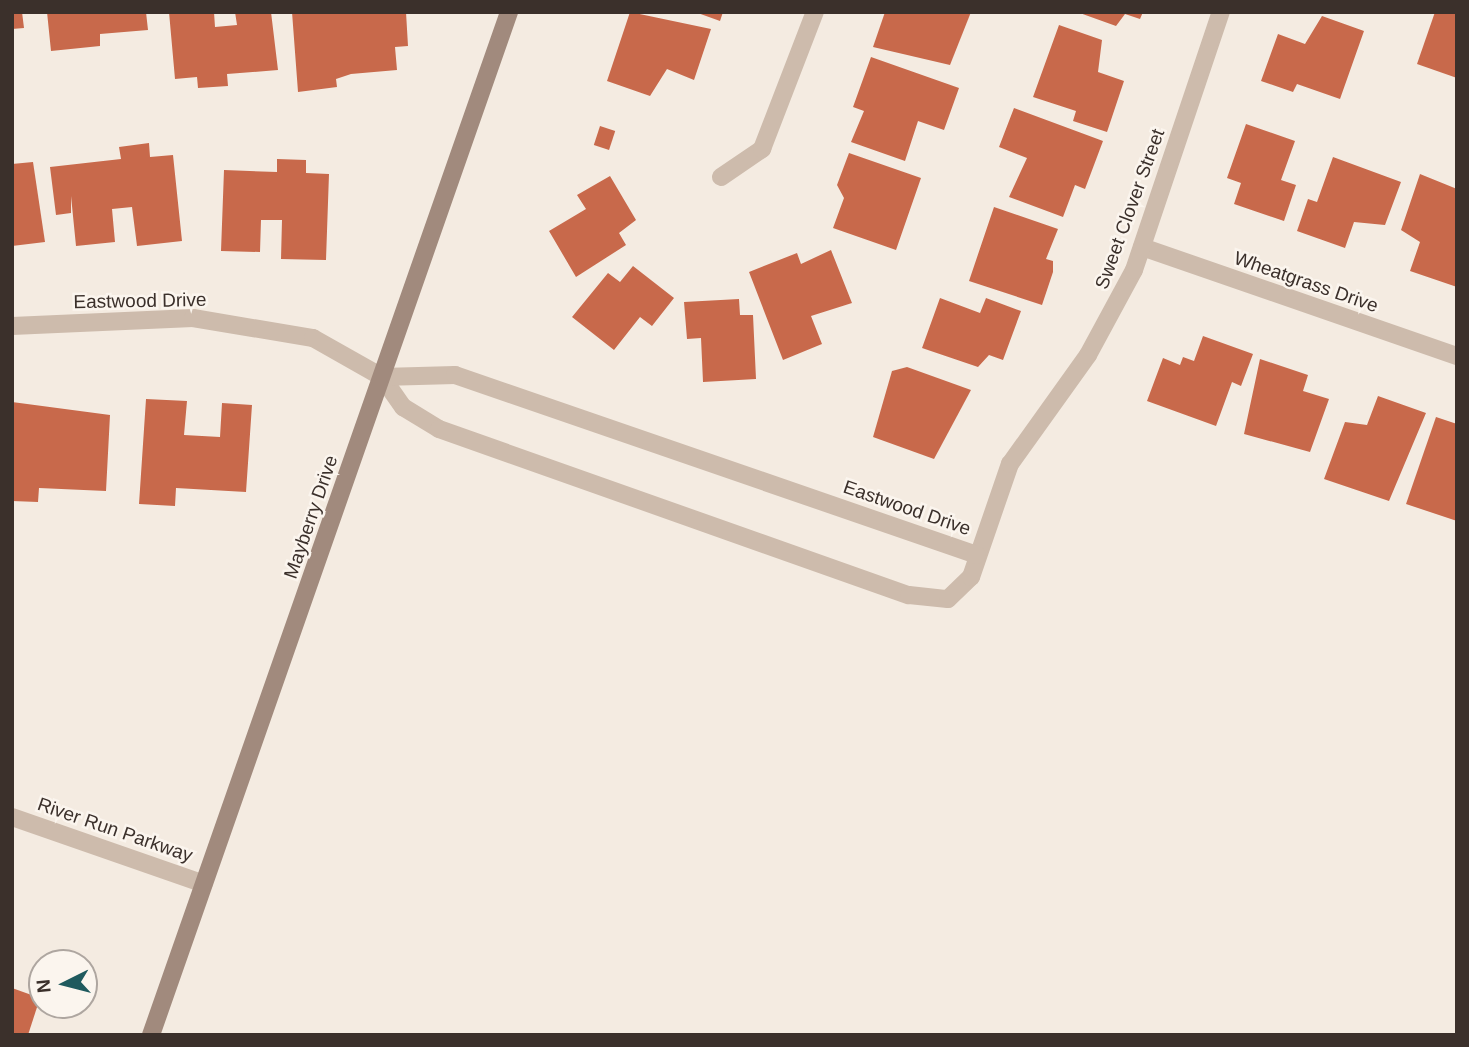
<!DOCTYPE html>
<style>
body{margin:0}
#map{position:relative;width:1469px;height:1047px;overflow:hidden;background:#f4ebe1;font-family:Arial,sans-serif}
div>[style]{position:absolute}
.building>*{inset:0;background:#c8694b;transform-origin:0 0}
.minor>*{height:18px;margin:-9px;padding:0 9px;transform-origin:9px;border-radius:9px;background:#cdbbac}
.secondary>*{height:18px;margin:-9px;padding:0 9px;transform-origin:9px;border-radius:9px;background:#a18a7d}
span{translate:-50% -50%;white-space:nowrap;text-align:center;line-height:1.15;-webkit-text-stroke:5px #fbf5ee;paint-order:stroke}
.street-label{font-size:19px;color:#3b302b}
.frame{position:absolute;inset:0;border:14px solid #3b302b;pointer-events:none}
.north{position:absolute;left:28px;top:949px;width:70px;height:70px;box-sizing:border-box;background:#fbf5ee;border:2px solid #aea6a0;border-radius:50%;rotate:264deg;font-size:19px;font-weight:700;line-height:28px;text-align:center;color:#3b302b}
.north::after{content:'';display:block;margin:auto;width:24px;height:32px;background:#1f5a5e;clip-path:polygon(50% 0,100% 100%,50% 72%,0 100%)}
</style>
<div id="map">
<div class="building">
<div style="clip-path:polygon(12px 12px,22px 12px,24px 28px,12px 29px)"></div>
<div style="clip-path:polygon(47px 12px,146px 12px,148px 30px,100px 34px,100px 46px,51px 51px)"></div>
<div style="clip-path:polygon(169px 12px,214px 12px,215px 27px,237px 25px,235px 12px,271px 12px,278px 70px,227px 74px,228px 86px,198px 88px,197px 77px,175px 79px)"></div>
<div style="clip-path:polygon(292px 12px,406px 12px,408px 46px,395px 47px,397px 70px,351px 74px,336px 79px,337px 87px,298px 92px)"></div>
<div style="clip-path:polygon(630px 12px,711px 29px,694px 80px,667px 69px,650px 96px,607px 81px)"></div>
<div style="clip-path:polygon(695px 12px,723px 12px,720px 21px)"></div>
<div style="clip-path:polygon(885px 12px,971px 12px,950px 65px,873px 47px)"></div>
<div style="clip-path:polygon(1077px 12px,1143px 12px,1140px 19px,1125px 14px,1116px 26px)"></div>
<div style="clip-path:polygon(1435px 12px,1457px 12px,1457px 78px,1417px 64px)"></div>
<div style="clip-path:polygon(1322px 16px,1364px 31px,1340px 99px,1297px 84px,1293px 92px,1261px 81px,1278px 34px,1305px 44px)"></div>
<div style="clip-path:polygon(1059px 25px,1102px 40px,1098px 72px,1124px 81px,1107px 132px,1073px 121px,1076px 111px,1033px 97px)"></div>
<div style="clip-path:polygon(871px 57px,959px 88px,944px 130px,918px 121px,905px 161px,851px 142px,864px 111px,853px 107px)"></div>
<div style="clip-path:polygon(1014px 108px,1103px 141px,1085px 189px,1075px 185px,1063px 217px,1009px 197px,1027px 158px,999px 147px)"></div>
<div style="clip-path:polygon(1246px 124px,1295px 141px,1281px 180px,1296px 185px,1284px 221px,1234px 204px,1241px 183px,1227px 178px)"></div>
<div style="left:600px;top:126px;width:16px;height:20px;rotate:18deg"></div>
<div style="clip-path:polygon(149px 143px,150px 157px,173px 155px,182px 241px,137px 246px,132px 207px,112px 209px,115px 242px,76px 246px,71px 196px,71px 213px,56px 215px,50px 167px,121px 159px,119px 147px)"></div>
<div style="clip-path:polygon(849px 153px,921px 178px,896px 250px,833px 228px,844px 198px,837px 185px)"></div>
<div style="clip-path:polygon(1333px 157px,1401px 182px,1385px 225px,1354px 222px,1345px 248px,1297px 231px,1308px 199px,1317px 202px)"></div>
<div style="clip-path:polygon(277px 159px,306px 160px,306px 173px,329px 174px,326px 260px,281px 259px,282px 220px,261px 220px,260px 252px,221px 251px,224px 170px,277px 172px)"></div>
<div style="clip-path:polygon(33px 162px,45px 242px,12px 246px,12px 164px)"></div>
<div style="clip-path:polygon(1420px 174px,1457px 189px,1457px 287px,1410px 271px,1420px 242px,1401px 230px)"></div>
<div style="clip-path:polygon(610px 176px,636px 220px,619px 233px,626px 245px,576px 277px,549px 231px,586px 209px,577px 195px)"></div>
<div style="clip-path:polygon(994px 207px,1058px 229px,1046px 259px,1053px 261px,1053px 272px,1042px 305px,969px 281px)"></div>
<div style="clip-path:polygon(831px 250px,852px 303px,811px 316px,822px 344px,783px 360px,749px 272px,797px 253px,801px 264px)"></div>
<div style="clip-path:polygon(633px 266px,674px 298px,652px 326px,640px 317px,614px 350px,572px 317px,608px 273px,620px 282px)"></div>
<div style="clip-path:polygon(940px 298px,980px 313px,986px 298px,1021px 311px,1003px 360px,989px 355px,978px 367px,922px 348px)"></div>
<div style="clip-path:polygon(739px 299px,740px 315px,753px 315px,756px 379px,703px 382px,701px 338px,687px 339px,684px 302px)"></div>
<div style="clip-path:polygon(1203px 336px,1253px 354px,1241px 386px,1232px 382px,1216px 426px,1147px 401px,1163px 358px,1180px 365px,1183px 357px,1194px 361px)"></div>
<div style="clip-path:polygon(1260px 359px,1308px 375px,1303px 391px,1329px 399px,1310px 452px,1244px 434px)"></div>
<div style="clip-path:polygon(907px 367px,971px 390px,934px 459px,873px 437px,892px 371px)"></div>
<div style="clip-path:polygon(1378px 396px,1426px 413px,1389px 501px,1324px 479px,1345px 422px,1367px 425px)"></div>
<div style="clip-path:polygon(146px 399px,187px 401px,184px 435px,220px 437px,222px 403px,252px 405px,246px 492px,176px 488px,175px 506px,139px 504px)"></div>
<div style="clip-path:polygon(12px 402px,110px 415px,106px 491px,39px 488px,38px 502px,12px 501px)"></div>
<div style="clip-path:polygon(1436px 417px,1457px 424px,1457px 521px,1406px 504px)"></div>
<div style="clip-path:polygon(12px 988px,40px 998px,28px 1035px,12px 1035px)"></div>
</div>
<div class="minor">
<div style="left:721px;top:177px;width:50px;rotate:-34.3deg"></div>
<div style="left:762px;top:149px;width:147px;rotate:-68.9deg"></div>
<div style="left:1142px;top:247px;width:333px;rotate:19.1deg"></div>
<div style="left:12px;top:326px;width:181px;rotate:-2.5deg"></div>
<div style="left:193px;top:318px;width:122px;rotate:9.5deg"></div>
<div style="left:313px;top:338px;width:79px;rotate:29.5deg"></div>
<div style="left:382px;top:377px;width:37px;rotate:55deg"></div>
<div style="left:403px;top:407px;width:42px;rotate:31.4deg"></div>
<div style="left:439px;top:429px;width:498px;rotate:19.5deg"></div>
<div style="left:909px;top:595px;width:39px;rotate:6deg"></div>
<div style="left:948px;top:599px;width:32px;rotate:-44deg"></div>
<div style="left:971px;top:577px;width:120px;rotate:-71deg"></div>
<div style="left:1010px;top:464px;width:134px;rotate:-54.4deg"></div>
<div style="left:1088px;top:355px;width:97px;rotate:-61.6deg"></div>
<div style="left:1134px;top:270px;width:272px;rotate:-71.4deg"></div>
<div style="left:382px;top:377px;width:73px;rotate:-1.6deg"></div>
<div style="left:455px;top:375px;width:552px;rotate:19.03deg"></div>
<div style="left:12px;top:817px;width:203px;rotate:19.2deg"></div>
</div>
<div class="secondary">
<div style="left:151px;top:1035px;width:1084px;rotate:-70.71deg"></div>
</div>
<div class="street-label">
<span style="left:1130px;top:209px;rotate:-70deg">Sweet Clover Street</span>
<span style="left:1306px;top:282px;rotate:19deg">Wheatgrass Drive</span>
<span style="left:140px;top:301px;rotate:-1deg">Eastwood Drive</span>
<span style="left:907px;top:508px;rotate:19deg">Eastwood Drive</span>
<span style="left:311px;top:517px;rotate:-71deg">Mayberry Drive</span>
<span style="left:115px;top:830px;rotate:19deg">River Run Parkway</span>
</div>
<div class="frame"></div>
<div class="north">N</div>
</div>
